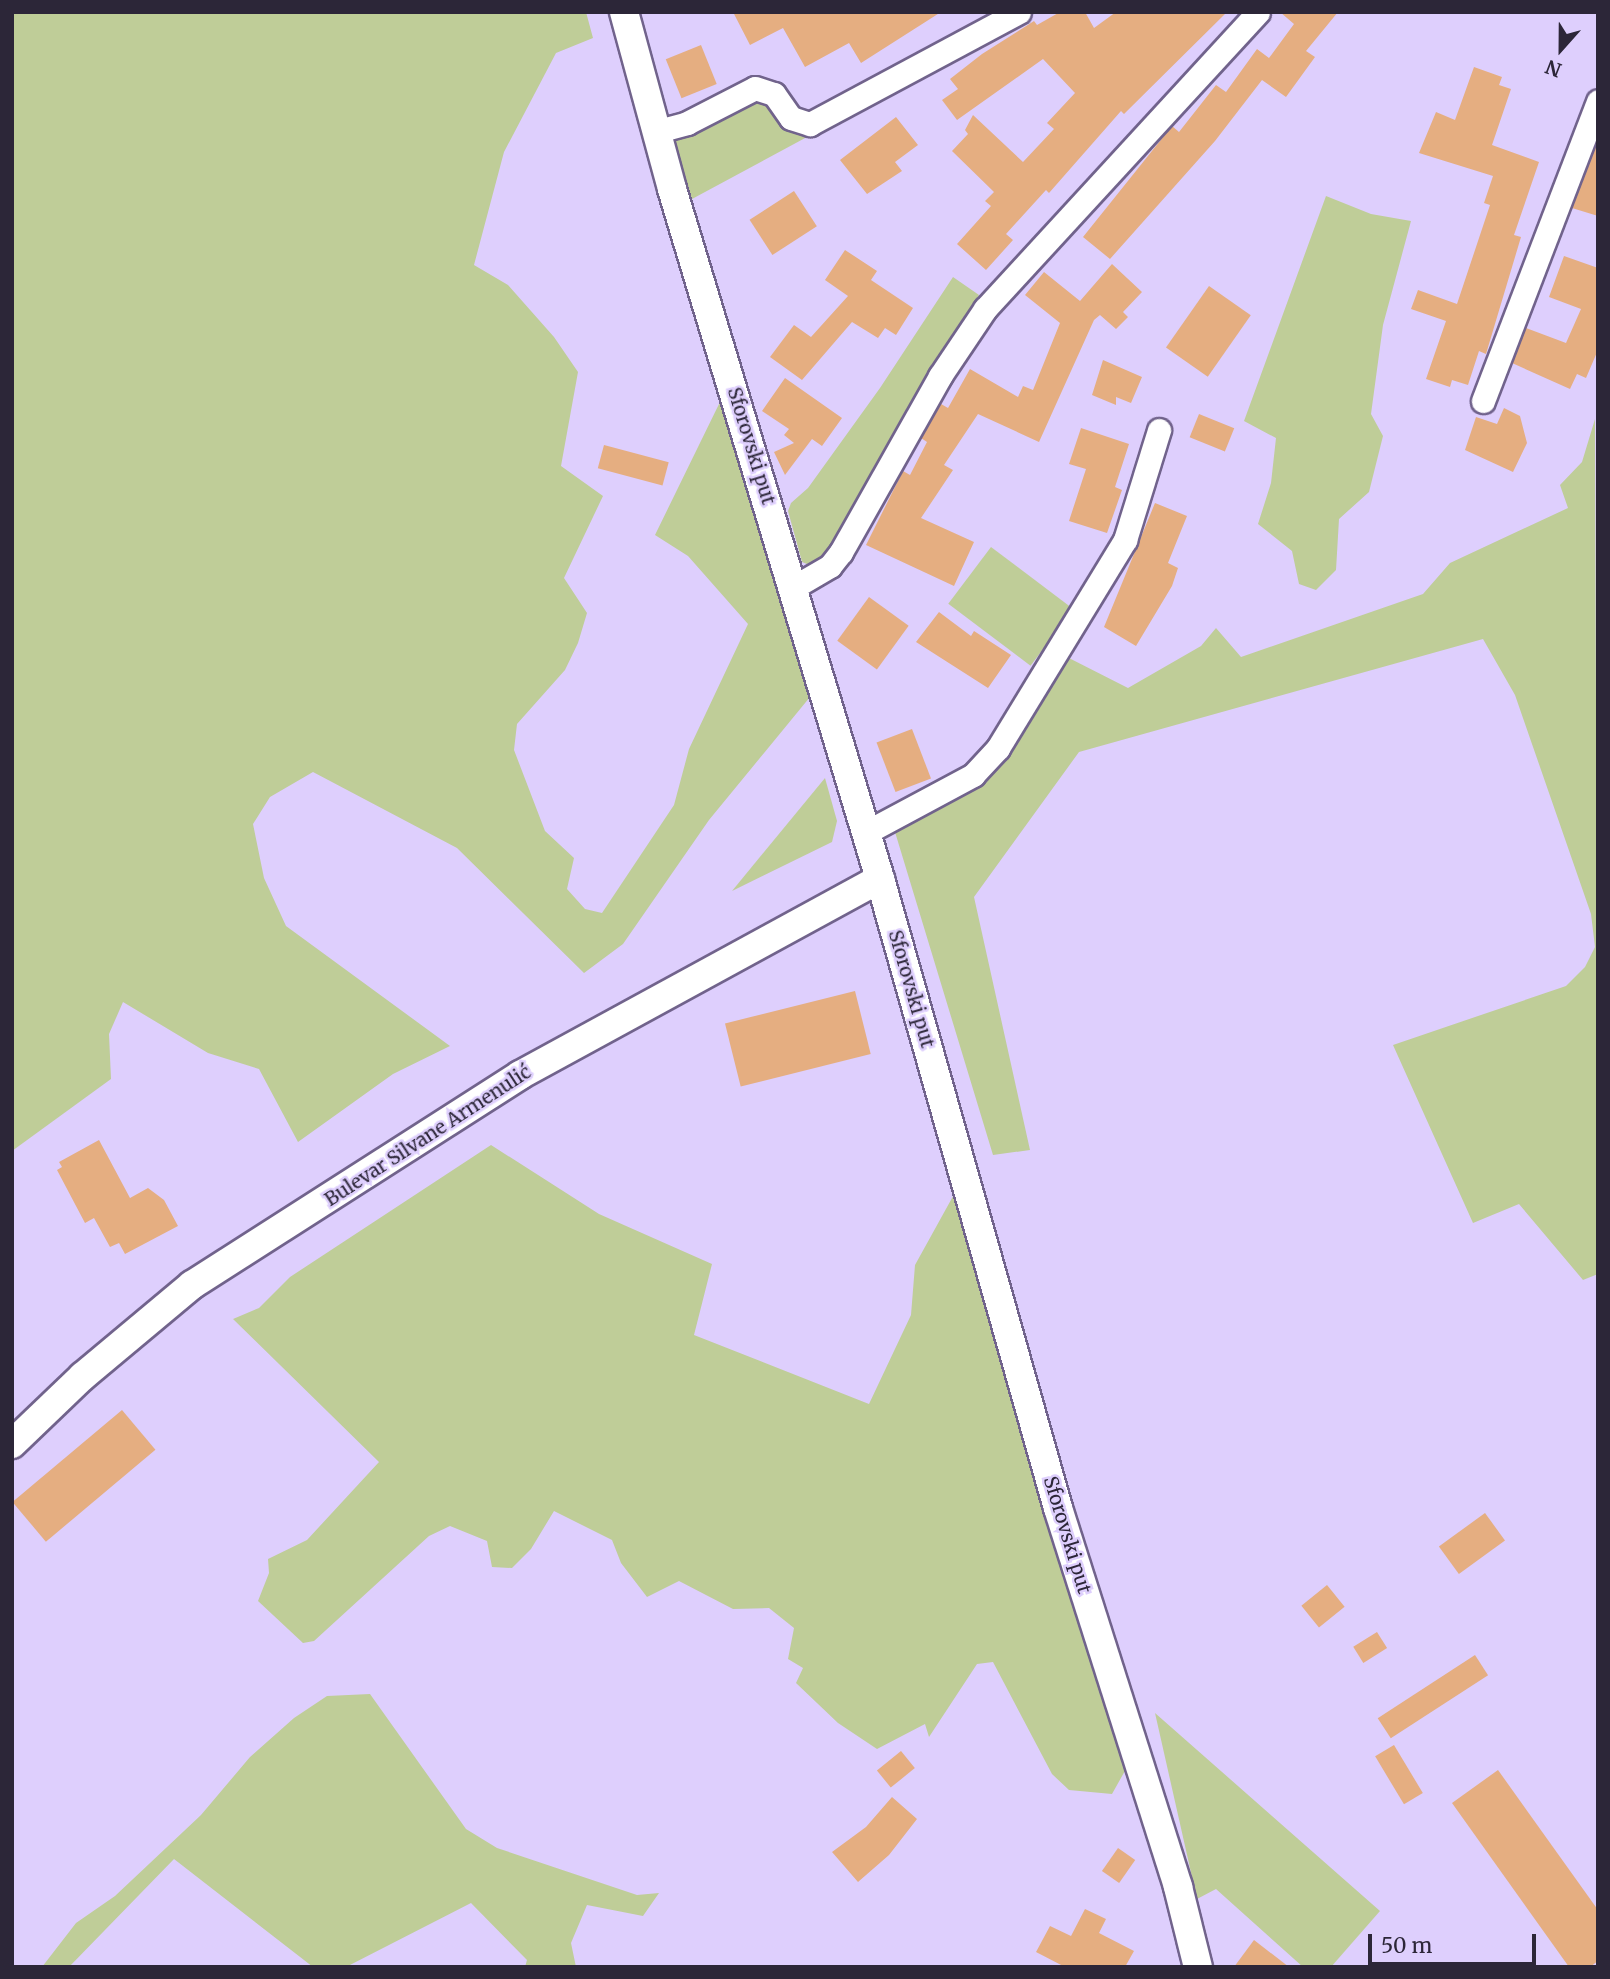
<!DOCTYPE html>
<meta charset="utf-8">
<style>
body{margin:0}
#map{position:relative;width:1610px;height:1979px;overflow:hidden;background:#decffd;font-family:Merriweather,serif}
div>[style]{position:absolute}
.green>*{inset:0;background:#bfcd98;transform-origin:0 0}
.building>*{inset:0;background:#e5ae81;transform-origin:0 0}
.roads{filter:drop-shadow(2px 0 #71638c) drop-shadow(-2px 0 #71638c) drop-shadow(0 2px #71638c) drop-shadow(0 -2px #71638c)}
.minor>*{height:23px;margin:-11.5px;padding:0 11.5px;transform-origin:11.5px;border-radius:11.5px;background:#fff}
.tertiary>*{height:28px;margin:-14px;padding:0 14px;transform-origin:14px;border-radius:14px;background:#fff}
span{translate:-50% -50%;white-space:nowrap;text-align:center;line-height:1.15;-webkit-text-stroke:5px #decffd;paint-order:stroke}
.street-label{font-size:19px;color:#2c2638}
.frame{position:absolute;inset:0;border:14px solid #2c2638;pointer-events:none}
.north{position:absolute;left:1526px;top:14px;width:70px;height:70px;-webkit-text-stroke:5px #decffd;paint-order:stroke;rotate:201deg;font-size:19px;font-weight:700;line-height:28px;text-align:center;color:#2c2638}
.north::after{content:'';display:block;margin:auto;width:24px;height:32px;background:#2c2638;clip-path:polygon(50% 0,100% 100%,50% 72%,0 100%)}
.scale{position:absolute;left:1368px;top:1934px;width:168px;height:32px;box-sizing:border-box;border:4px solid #2c2638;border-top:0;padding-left:9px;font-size:21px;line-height:24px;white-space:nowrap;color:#2c2638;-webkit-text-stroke:5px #decffd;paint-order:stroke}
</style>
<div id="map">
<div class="green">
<div style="clip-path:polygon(12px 12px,586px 12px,593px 38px,556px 53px,504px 152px,474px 265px,508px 285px,554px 337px,578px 372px,561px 466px,603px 496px,564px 578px,587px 613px,578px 643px,565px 670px,517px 724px,514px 750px,545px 831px,574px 858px,567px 889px,585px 909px,602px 913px,674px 805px,689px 749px,748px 624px,688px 556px,655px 535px,720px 402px,810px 697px,709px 820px,623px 944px,584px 973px,457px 848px,313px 772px,270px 797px,253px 824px,264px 878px,286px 926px,450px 1046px,393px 1074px,298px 1142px,259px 1069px,208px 1053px,123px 1002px,109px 1034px,111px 1079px,12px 1151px)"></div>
<div style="clip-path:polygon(762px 98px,785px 126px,807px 137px,692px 199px,671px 141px)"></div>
<div style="clip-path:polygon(1326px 196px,1371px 214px,1411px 221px,1383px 325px,1371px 414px,1383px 436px,1369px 492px,1339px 519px,1336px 570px,1316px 590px,1299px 584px,1292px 551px,1258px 524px,1271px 483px,1276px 438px,1244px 421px)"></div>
<div style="clip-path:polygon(953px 277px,979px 295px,829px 556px,807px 564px,802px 562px,788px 511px,791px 503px,808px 488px,880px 388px)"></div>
<div style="clip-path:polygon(1595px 419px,1598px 1274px,1583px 1280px,1519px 1204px,1473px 1223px,1393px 1045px,1566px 986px,1585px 967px,1595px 947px,1591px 914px,1515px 695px,1483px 639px,1079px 752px,974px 897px,1030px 1150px,993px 1155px,895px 832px,980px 787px,995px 772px,1063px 655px,1128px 688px,1201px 646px,1216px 628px,1241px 657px,1423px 594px,1450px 563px,1568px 508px,1560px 485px,1582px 462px)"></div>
<div style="left:991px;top:547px;width:103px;height:71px;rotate:37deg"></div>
<div style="clip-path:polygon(825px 778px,837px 821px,832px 842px,732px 891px)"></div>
<div style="clip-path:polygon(491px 1145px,599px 1214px,712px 1264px,694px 1335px,869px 1404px,911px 1315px,915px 1265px,957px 1189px,1126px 1769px,1112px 1794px,1069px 1790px,1052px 1774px,993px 1662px,977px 1664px,929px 1737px,925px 1724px,877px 1749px,838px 1723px,796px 1683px,803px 1668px,788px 1659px,794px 1628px,769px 1608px,733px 1609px,679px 1581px,647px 1597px,621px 1563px,612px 1540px,554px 1511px,531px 1549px,512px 1568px,492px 1567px,487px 1541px,450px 1526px,429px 1536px,314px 1641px,303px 1643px,258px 1601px,269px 1573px,268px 1559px,307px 1540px,379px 1462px,233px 1319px,259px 1308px,290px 1277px)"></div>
<div style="clip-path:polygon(370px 1694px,466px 1829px,497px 1848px,637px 1895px,659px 1893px,643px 1916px,587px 1905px,571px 1943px,576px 1967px,525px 1967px,527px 1960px,471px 1903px,346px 1967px,313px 1967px,174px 1859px,69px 1967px,42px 1967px,76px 1923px,115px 1896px,201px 1815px,250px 1757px,294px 1718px,327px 1696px)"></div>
<div style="clip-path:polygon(1155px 1713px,1380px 1911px,1331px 1967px,1303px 1967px,1216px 1889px,1197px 1899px)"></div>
</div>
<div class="building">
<div style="clip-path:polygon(733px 12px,941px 12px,861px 63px,849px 43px,805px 67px,783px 28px,750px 45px)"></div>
<div style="clip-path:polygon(1060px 12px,1085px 12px,1094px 28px,1116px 12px,1227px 12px,1124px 114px,1121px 111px,1049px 193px,1046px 190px,1006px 234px,1013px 240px,986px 270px,957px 244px,991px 206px,985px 201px,994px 192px,952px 151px,968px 134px,965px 130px,973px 115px,1023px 162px,1054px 129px,1047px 123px,1075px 93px,1043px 59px,957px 120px,942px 100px,958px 89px,950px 79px,982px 54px,1034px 21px,1037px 25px)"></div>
<div style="clip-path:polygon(1280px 12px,1338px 12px,1306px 51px,1315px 57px,1286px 97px,1262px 80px,1215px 141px,1110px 259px,1083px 237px,1172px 126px,1179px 132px,1216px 85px,1226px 92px,1257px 49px,1269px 58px,1294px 24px)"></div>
<div style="left:701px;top:45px;width:42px;height:38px;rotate:68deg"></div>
<div style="clip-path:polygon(1474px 67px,1502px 77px,1499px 85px,1511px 89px,1492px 145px,1539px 162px,1514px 235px,1521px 237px,1486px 354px,1479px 351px,1468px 385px,1452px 380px,1450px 387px,1426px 379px,1446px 321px,1411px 309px,1418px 290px,1457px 304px,1490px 205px,1484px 203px,1493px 176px,1419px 153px,1436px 112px,1455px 120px)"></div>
<div style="clip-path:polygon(896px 117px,918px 145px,895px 162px,902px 171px,867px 194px,840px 160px)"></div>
<div style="clip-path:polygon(1598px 141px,1598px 216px,1572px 208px)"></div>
<div style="left:794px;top:191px;width:42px;height:53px;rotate:57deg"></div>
<div style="clip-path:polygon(845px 250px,877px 271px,871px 280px,913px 308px,896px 335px,885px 328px,878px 338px,852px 322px,802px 380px,770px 357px,794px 325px,811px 337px,848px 296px,825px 280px)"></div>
<div style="clip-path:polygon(1564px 256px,1598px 268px,1598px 350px,1586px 378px,1577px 374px,1570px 389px,1512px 363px,1526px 328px,1566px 343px,1581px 309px,1549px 297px)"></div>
<div style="clip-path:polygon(1112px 264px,1142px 292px,1123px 312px,1128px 317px,1116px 329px,1100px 315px,1094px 320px,1039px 442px,978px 414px,944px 465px,953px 470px,921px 518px,974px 542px,954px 586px,866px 545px,903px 471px,910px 475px,927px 442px,921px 438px,941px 404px,948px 408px,970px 369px,1018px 397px,1023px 386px,1033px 390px,1060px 323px,1025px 295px,1044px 272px,1080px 301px)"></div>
<div style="left:1209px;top:286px;width:51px;height:75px;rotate:35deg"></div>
<div style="clip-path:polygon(1103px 360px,1142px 377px,1131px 403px,1116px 397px,1116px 405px,1092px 395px)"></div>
<div style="clip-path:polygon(785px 378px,842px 418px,822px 446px,812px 439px,785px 475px,774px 452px,794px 443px,784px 435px,789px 429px,762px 411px)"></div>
<div style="clip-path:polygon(1504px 408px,1520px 416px,1527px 443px,1513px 472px,1465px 450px,1476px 417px,1497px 424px)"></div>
<div style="left:1199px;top:414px;width:38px;height:25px;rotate:22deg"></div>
<div style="clip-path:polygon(1081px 428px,1129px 444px,1115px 487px,1122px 490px,1107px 533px,1069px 521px,1086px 469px,1069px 464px)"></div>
<div style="left:604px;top:445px;width:67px;height:24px;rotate:15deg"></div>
<div style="clip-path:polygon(1155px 503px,1187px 516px,1168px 563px,1178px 568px,1172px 586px,1136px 646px,1104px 627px)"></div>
<div style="left:869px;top:597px;width:49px;height:54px;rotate:36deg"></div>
<div style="clip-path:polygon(939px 612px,971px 636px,974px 631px,1011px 655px,988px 688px,916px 642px)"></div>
<div style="left:912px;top:729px;width:53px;height:38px;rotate:69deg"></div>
<div style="left:855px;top:991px;width:65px;height:134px;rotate:76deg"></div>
<div style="clip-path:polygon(99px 1140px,130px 1198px,148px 1188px,164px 1200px,178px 1226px,125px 1254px,119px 1243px,110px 1247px,94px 1218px,85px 1223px,57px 1170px,62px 1167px,59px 1162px)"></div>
<div style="left:122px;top:1410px;width:52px;height:143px;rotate:50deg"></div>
<div style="left:1485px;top:1513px;width:34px;height:57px;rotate:54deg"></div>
<div style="left:1327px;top:1585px;width:28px;height:33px;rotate:51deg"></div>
<div style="left:1377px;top:1632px;width:19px;height:28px;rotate:58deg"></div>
<div style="left:1475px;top:1655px;width:24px;height:116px;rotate:57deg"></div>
<div style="left:1394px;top:1745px;width:56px;height:22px;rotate:59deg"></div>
<div style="left:901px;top:1751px;width:22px;height:31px;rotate:51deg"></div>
<div style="clip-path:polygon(1498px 1770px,1598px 1910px,1598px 1961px,1590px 1967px,1569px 1967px,1452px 1803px)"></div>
<div style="clip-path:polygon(892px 1797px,917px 1819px,889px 1855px,858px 1882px,832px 1852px,866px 1827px)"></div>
<div style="left:1118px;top:1848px;width:21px;height:28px;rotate:35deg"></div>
<div style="clip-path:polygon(1085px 1909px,1106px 1919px,1099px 1933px,1134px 1951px,1125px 1967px,1065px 1967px,1036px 1952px,1050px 1926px,1071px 1936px)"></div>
<div style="clip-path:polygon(1254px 1940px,1289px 1967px,1234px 1967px)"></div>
</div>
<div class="roads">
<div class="minor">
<div style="left:658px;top:131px;width:30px;rotate:-15deg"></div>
<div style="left:687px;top:123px;width:76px;rotate:-27.2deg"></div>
<div style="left:755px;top:88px;width:20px;rotate:18deg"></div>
<div style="left:774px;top:94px;width:29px;rotate:55deg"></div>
<div style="left:791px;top:118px;width:20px;rotate:18deg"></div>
<div style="left:810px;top:124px;width:237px;rotate:-28.2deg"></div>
<div style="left:1483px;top:401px;width:321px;rotate:-69deg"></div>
<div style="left:794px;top:587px;width:42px;rotate:-30.3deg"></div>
<div style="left:830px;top:566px;width:18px;rotate:-52deg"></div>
<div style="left:841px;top:552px;width:202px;rotate:-60.6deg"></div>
<div style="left:940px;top:376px;width:81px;rotate:-56.1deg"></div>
<div style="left:985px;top:309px;width:403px;rotate:-47.4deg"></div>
<div style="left:865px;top:833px;width:123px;rotate:-28.2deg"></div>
<div style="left:973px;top:775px;width:37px;rotate:-47deg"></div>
<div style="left:998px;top:748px;width:244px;rotate:-58.6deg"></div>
<div style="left:1125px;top:540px;width:115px;rotate:-72.8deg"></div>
</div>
<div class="tertiary">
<div style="left:624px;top:12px;width:183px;rotate:74.8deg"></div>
<div style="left:672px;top:189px;width:721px;rotate:73.22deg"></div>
<div style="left:880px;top:879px;width:654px;rotate:74.2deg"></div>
<div style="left:1058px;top:1508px;width:398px;rotate:72.4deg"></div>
<div style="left:1178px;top:1887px;width:82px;rotate:76deg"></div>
<div style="left:12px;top:1444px;width:98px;rotate:-43.8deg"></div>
<div style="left:83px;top:1376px;width:142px;rotate:-39.9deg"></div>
<div style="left:192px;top:1285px;width:389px;rotate:-32.6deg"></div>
<div style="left:520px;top:1075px;width:410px;rotate:-28.6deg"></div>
</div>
</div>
<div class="street-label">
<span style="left:751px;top:446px;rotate:73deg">Sforovski put</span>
<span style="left:911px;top:989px;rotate:74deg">Sforovski put</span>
<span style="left:428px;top:1136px;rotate:-33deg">Bulevar Silvane Armenulić</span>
<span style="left:1067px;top:1535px;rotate:73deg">Sforovski put</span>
</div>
<div class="frame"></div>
<div class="north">N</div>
<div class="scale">50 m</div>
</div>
